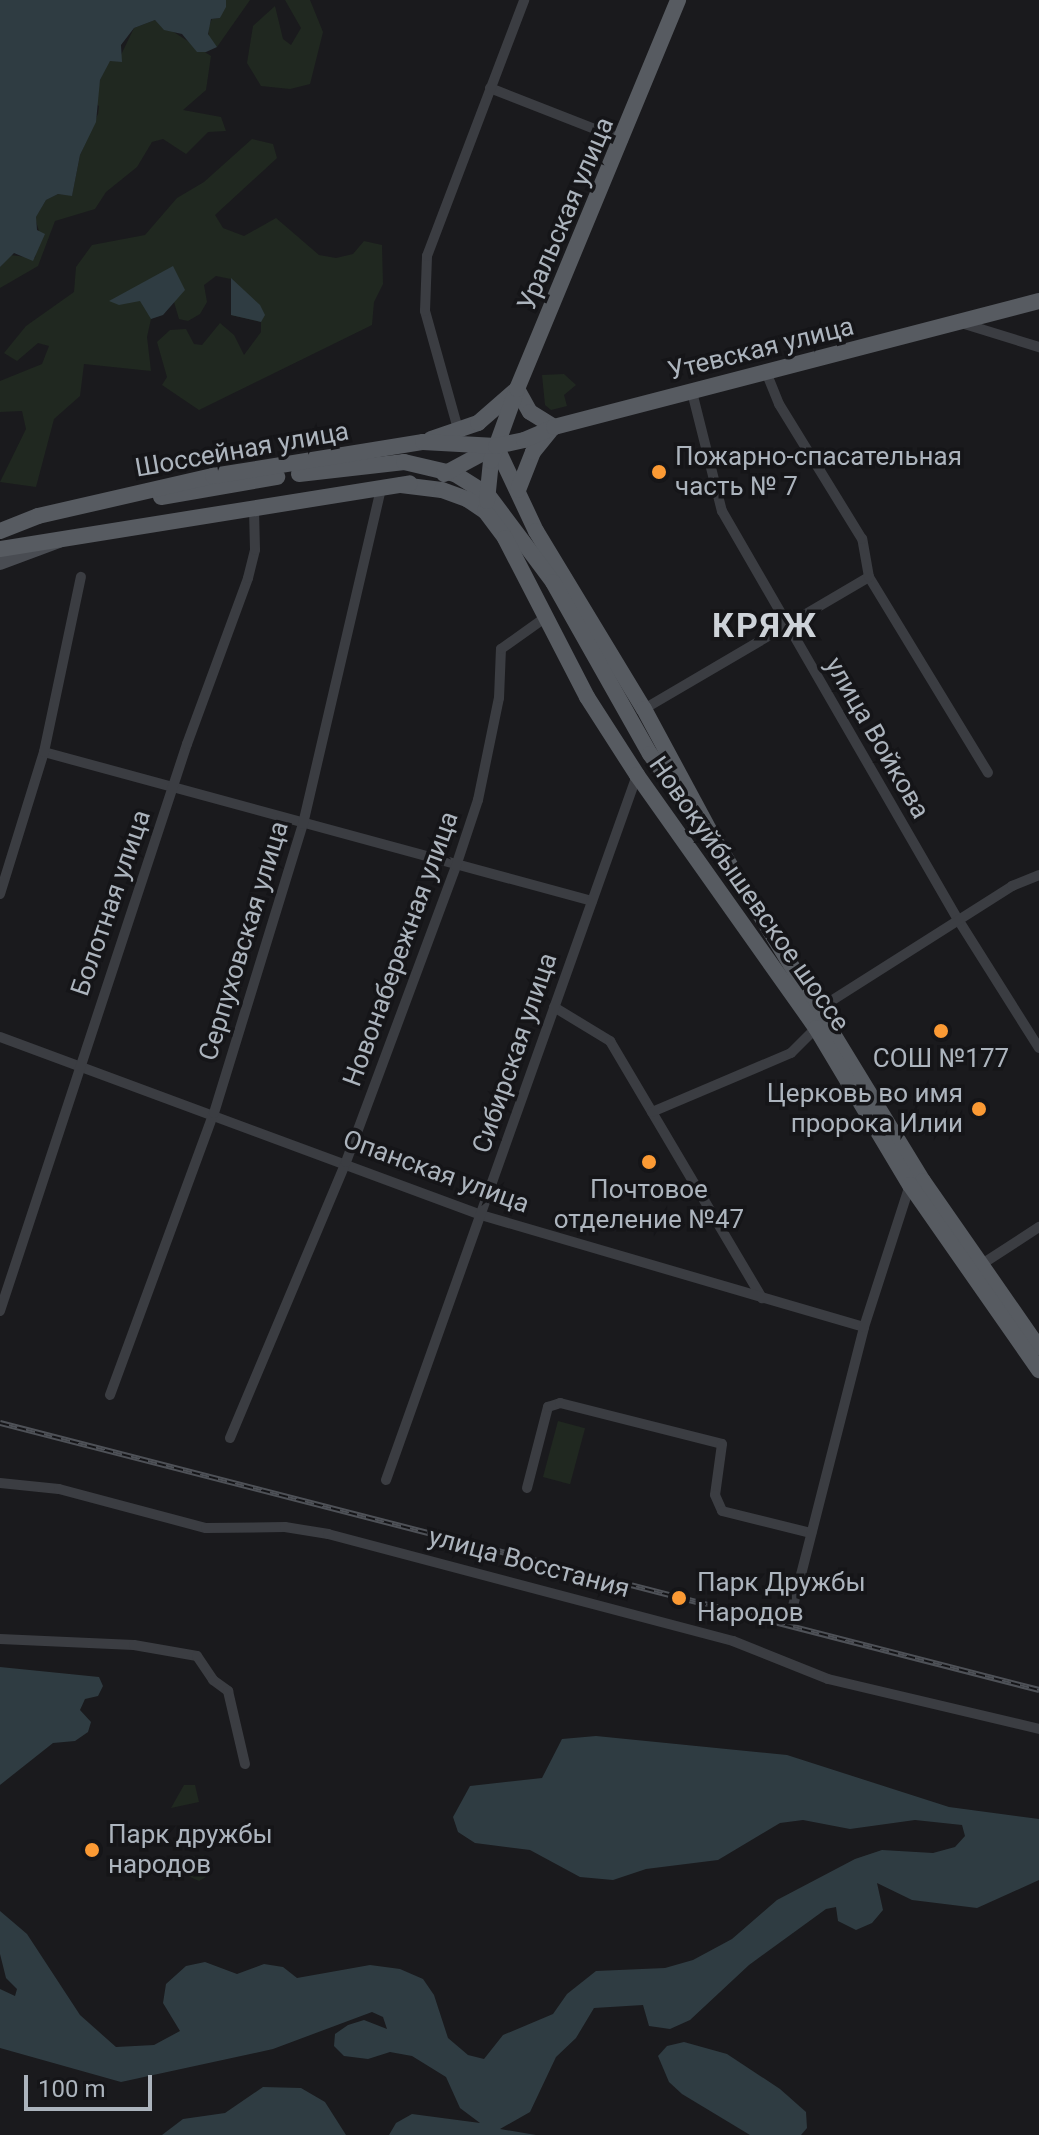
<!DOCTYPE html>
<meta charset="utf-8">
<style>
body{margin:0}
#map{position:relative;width:1039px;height:2135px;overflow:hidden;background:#1a1a1d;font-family:Roboto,sans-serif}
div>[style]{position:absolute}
.green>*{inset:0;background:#202820;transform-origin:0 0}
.water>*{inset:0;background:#2f3c42}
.street>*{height:10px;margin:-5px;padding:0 5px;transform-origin:5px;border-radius:5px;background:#3b3d42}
.secondary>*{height:14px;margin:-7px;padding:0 7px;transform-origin:7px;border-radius:7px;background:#494c52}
.primary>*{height:16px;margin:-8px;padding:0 8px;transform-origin:8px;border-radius:8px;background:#575b61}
.rail>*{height:6px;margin-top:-3px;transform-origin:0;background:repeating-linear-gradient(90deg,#151518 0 9px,#4e5157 0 18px);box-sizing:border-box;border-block:2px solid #4e5157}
.dots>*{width:22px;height:22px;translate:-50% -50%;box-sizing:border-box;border:4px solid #151518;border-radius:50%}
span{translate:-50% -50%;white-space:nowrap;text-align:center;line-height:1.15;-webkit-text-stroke:7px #151518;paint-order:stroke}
.street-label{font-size:26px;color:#acb4bd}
.poi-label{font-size:26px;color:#acb4bd}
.left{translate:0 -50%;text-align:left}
.right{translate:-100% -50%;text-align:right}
.district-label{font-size:34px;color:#cdd2d8;font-weight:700;letter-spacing:2px}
.scale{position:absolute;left:24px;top:2075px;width:128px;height:36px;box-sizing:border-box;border:4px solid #acb4bd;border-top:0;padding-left:10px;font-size:24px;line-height:28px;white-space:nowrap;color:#acb4bd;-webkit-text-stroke:6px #151518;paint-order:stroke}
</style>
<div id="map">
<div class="green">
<div style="clip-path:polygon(226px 0,250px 0,217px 47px,209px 40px,208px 28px,212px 19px,220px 18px)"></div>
<div style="clip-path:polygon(285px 0,310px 0,323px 32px,310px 84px,290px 89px,261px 86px,247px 63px,253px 26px,275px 6px,283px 39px,291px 45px,301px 28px)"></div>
<div style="clip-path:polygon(155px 20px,211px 56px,206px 90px,183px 110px,221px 117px,226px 131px,208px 132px,186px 154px,163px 139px,152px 142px,137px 167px,106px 192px,95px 209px,55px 221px,38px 266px,0 288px,0 267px,10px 255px,35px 258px,39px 231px,35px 218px,46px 200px,58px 194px,72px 195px,80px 155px,98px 114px,99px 106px,94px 103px,100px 80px,109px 61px,119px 59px,134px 28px)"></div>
<div style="clip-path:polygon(252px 139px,273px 144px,277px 158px,215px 215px,223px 228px,244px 236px,276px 218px,319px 255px,336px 258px,353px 254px,364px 241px,382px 245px,383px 284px,374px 302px,372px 325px,199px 410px,162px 385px,167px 377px,157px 342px,170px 330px,186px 329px,194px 344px,202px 345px,220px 323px,234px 335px,244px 355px,261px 332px,261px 322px,231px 315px,231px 279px,216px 276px,204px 285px,207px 302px,200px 314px,188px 321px,179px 319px,174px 302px,151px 319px,147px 337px,151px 371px,84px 364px,80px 396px,54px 419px,36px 487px,0 482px,26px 429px,22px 411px,0 412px,0 381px,42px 364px,49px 346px,38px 343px,17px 361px,4px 353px,26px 326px,74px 292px,76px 267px,92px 245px,145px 235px,177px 198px,204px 182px)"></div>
<div style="clip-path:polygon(564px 374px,576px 385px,564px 395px,567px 406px,551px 410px,545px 405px,542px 375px)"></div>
<div style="left:558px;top:1421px;width:28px;height:58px;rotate:15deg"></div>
<div style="clip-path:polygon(184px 1785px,195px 1785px,199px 1802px,171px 1808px)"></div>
<div style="clip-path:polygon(204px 1855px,206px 1877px,199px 1881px,177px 1871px,170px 1860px)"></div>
</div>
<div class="water">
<div style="clip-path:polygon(0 0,226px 0,226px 7px,220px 18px,211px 19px,208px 34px,217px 47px,206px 52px,197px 52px,182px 34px,164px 30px,155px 20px,134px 28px,121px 45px,122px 62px,110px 61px,100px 80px,96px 122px,80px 155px,72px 196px,58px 194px,46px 200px,36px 217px,37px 230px,45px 234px,33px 261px,14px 253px,0 267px)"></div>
<div style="clip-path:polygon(173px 266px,185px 290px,163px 315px,151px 319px,140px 301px,119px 305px,109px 301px)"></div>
<div style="clip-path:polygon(231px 278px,260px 305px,265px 315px,261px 322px,231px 315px)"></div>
<div style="clip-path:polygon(0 1667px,99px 1677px,103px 1686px,98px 1696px,85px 1699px,80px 1710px,91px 1722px,88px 1732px,75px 1741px,53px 1743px,0 1785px)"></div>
<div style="clip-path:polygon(596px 1736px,787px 1755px,949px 1807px,1039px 1819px,1039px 1880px,977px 1908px,912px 1900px,877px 1883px,883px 1910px,872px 1923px,856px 1930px,838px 1921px,836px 1907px,826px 1909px,749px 1965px,690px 2020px,670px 2029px,649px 2026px,643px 2005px,594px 2008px,576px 2038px,556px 2057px,530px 2112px,500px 2129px,536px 2135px,389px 2135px,396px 2123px,412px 2114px,480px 2123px,460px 2108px,446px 2077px,412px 2056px,390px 2052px,368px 2059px,344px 2056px,334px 2046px,335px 2034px,348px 2025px,364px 2020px,387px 2029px,383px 2017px,372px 2012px,273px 2049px,121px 2082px,0 2048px,0 1989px,15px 1996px,17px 1989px,6px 1978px,0 1954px,0 1911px,27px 1934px,80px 2015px,116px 2047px,154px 2045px,180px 2031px,163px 2003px,166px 1984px,186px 1966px,205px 1962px,237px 1974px,264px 1964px,283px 1967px,297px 1978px,370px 1965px,400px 1969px,423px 1979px,434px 1995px,448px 2038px,468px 2055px,484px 2059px,503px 2035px,553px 2014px,567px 1994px,596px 1971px,665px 1968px,693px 1960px,732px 1939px,777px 1900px,855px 1859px,882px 1850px,933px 1853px,955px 1847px,965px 1836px,962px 1825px,915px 1820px,850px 1829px,803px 1820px,780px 1823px,718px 1860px,646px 1869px,613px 1880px,580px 1877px,530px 1850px,475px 1843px,458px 1832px,453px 1817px,470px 1786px,542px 1778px,562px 1739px)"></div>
<div style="clip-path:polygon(684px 2042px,727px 2054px,780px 2089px,806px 2112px,807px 2128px,801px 2135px,750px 2135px,682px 2094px,669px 2082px,658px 2056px,667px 2046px)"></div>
<div style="clip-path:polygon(263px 2087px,301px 2088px,325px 2102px,346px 2135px,162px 2135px,183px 2119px,225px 2113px)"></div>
</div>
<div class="street">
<div style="left:490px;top:88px;width:143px;rotate:21.4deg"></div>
<div style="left:958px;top:322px;width:85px;rotate:17.2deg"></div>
<div style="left:692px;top:392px;width:123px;rotate:75.9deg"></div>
<div style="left:722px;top:511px;width:474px;rotate:60deg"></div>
<div style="left:959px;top:921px;width:150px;rotate:57.8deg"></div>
<div style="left:458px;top:429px;width:123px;rotate:-105.6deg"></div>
<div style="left:425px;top:311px;width:55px;rotate:-87.9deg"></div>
<div style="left:427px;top:256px;width:274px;rotate:-69.2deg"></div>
<div style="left:869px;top:577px;width:229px;rotate:58.7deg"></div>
<div style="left:644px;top:709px;width:261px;rotate:-30.4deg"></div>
<div style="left:869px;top:577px;width:39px;rotate:-100deg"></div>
<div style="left:862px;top:539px;width:158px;rotate:-121.6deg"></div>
<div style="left:779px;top:404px;width:32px;rotate:-112deg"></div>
<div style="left:44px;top:752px;width:568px;rotate:15.21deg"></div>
<div style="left:0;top:894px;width:149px;rotate:-72.8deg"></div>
<div style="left:44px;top:752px;width:179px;rotate:-78.1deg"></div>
<div style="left:554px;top:1007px;width:66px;rotate:31.3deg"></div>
<div style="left:610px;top:1041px;width:299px;rotate:59.4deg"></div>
<div style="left:820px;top:1008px;width:227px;rotate:-32.4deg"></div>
<div style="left:1012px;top:886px;width:29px;rotate:-22deg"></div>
<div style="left:0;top:1037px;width:513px;rotate:20.31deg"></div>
<div style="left:481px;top:1215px;width:399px;rotate:16.3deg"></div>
<div style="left:652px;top:1112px;width:151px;rotate:-23deg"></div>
<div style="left:791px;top:1053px;width:35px;rotate:-45deg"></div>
<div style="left:979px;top:1266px;width:72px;rotate:-33deg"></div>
<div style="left:0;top:1311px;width:597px;rotate:-71.75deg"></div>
<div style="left:187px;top:744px;width:177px;rotate:-69.8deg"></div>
<div style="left:248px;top:578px;width:29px;rotate:-76deg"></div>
<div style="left:255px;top:550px;width:41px;rotate:-91.4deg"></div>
<div style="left:110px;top:1395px;width:301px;rotate:-69.8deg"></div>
<div style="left:214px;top:1113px;width:302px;rotate:-72.9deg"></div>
<div style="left:303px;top:824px;width:344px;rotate:-76.9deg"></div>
<div style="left:230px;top:1438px;width:299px;rotate:-67.2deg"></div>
<div style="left:346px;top:1162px;width:316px;rotate:-69.6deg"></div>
<div style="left:456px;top:866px;width:70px;rotate:-71.6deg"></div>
<div style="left:478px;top:800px;width:104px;rotate:-78.4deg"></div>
<div style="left:499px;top:698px;width:49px;rotate:-87.7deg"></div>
<div style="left:501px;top:649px;width:55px;rotate:-35.4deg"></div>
<div style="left:386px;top:1480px;width:748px;rotate:-70.4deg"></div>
<div style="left:0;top:1483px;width:59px;rotate:5.8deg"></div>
<div style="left:59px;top:1489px;width:152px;rotate:14.9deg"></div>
<div style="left:206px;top:1528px;width:79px;rotate:-0.7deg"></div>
<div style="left:285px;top:1527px;width:44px;rotate:9.2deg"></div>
<div style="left:328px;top:1534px;width:419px;rotate:14.8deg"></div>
<div style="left:733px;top:1641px;width:102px;rotate:21.8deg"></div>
<div style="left:828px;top:1679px;width:217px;rotate:13.3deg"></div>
<div style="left:527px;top:1488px;width:84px;rotate:-75.5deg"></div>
<div style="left:548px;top:1407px;width:13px;rotate:-18deg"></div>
<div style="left:560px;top:1403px;width:167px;rotate:14.2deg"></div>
<div style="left:722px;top:1444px;width:51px;rotate:97.8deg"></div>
<div style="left:715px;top:1495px;width:17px;rotate:66deg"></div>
<div style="left:722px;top:1511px;width:92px;rotate:13.9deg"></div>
<div style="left:793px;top:1606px;width:288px;rotate:-75.7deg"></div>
<div style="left:864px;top:1327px;width:149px;rotate:-72.1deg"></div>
<div style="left:0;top:1639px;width:134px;rotate:2.6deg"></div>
<div style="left:134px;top:1645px;width:64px;rotate:9.9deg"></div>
<div style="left:197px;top:1656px;width:29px;rotate:56deg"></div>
<div style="left:213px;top:1680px;width:19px;rotate:36deg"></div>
<div style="left:228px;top:1691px;width:75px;rotate:76.9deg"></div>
</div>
<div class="secondary">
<div style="left:0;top:563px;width:63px;rotate:-20.4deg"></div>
</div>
<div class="primary">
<div style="left:517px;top:389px;width:26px;rotate:61deg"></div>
<div style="left:530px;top:412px;width:28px;rotate:32deg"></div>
<div style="left:431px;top:439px;width:50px;rotate:-18.8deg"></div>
<div style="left:478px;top:423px;width:50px;rotate:-41deg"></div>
<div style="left:496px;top:446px;width:94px;rotate:64.8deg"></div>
<div style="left:536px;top:531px;width:208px;rotate:58.8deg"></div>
<div style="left:644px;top:709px;width:148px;rotate:61.7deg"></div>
<div style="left:714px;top:839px;width:401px;rotate:58.6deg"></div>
<div style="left:923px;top:1181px;width:203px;rotate:55.2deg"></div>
<div style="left:299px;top:474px;width:106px;rotate:-6.5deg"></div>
<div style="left:404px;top:462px;width:52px;rotate:13.2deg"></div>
<div style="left:455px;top:474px;width:39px;rotate:32deg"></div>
<div style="left:488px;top:495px;width:109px;rotate:53.2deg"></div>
<div style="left:553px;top:582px;width:197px;rotate:60.6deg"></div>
<div style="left:650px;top:754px;width:89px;rotate:53.6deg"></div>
<div style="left:444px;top:474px;width:59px;rotate:-28.3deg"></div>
<div style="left:401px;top:485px;width:41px;rotate:7deg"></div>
<div style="left:442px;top:490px;width:27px;rotate:20deg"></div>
<div style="left:467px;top:499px;width:22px;rotate:34deg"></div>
<div style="left:485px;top:511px;width:34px;rotate:53deg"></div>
<div style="left:505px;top:538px;width:179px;rotate:62.7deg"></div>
<div style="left:587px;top:697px;width:93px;rotate:57.3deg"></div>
<div style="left:637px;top:775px;width:310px;rotate:54.7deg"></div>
<div style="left:816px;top:1028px;width:183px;rotate:59.1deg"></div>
<div style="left:910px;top:1185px;width:226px;rotate:55.1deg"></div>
<div style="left:518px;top:490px;width:41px;rotate:-68.5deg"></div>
<div style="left:533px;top:452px;width:28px;rotate:-51deg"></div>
<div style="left:161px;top:497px;width:118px;rotate:-9.8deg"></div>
<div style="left:487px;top:501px;width:40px;rotate:-84.3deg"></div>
<div style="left:491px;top:461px;width:77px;rotate:-70.1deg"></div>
<div style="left:517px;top:389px;width:421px;rotate:-67.5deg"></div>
<div style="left:0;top:531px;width:41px;rotate:-21.5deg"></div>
<div style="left:38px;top:516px;width:180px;rotate:-12.9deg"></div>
<div style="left:213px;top:476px;width:213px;rotate:-9.2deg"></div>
<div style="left:423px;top:442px;width:73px;rotate:3.1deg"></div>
<div style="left:496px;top:446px;width:29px;rotate:-12deg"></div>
<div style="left:524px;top:440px;width:33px;rotate:-23deg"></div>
<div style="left:554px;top:427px;width:501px;rotate:-14.56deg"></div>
<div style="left:0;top:549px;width:415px;rotate:-9.1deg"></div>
</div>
<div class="rail">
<div style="left:0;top:1423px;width:1073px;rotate:14.41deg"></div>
</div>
<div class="dots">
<div style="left:659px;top:472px;background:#fb9a34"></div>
<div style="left:941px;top:1031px;background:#fb9a34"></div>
<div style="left:979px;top:1109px;background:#fb9a34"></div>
<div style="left:649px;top:1162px;background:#fb9a34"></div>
<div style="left:679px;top:1598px;background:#fb9a34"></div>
<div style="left:92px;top:1850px;background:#fb9a34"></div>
</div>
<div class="street-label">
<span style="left:566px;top:214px;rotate:-67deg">Уральская улица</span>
<span style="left:761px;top:349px;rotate:-14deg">Утевская улица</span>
<span style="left:242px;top:450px;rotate:-10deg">Шоссейная улица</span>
<span style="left:877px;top:738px;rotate:60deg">улица Войкова</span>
<span style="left:749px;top:894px;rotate:55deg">Новокуйбышевское шоссе</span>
<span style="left:111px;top:903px;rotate:-71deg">Болотная улица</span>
<span style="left:244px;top:941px;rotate:-73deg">Серпуховская улица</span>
<span style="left:401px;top:949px;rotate:-70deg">Новонабережная улица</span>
<span style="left:515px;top:1053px;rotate:-71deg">Сибирская улица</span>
<span style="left:436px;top:1172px;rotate:20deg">Опанская улица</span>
<span style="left:529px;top:1563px;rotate:15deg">улица Восстания</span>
</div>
<div class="poi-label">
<span class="left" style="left:675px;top:472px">Пожарно-спасательная<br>часть № 7</span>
<span style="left:941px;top:1059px">СОШ №177</span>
<span class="right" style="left:963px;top:1109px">Церковь во имя<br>пророка Илии</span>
<span style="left:649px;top:1205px">Почтовое<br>отделение №47</span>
<span class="left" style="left:697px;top:1598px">Парк Дружбы<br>Народов</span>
<span class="left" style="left:108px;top:1850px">Парк дружбы<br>народов</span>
</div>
<div class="district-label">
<span style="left:765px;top:626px">КРЯЖ</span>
</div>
<div class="scale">100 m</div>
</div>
